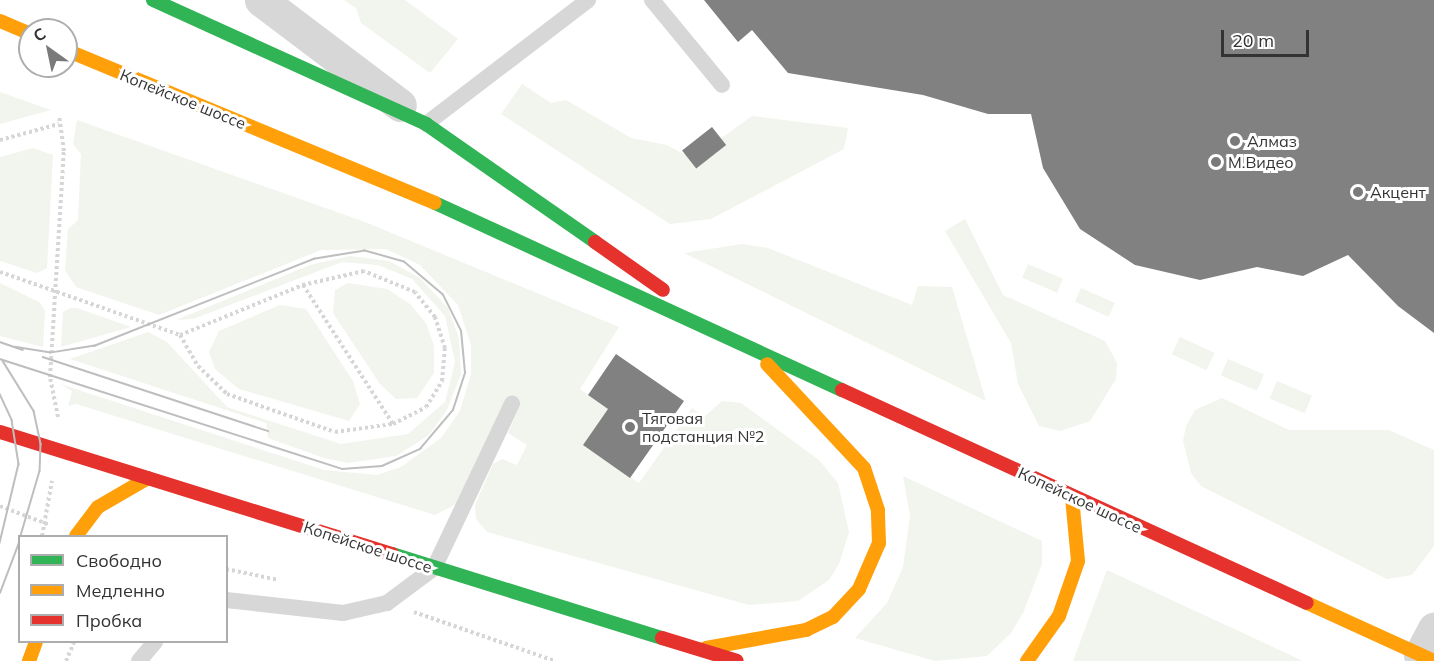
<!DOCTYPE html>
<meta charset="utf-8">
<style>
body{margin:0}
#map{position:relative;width:1434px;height:661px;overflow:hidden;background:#fff;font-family:Mulish,sans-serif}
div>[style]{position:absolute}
.green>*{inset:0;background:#f1f5ed;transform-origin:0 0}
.building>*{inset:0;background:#818181;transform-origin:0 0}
.path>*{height:4px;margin-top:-2px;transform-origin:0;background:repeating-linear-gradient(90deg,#d6d6d6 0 3px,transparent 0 6px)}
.lane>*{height:16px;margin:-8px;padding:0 8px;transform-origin:8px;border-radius:8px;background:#d7d7d7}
.street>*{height:33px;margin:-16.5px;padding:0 16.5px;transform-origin:16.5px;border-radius:16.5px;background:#d7d7d7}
.fast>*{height:14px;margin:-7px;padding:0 7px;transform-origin:7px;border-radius:7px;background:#30b455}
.slow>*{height:14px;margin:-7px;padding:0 7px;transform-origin:7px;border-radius:7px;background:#ff9f0a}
.jam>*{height:14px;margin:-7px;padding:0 7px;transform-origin:7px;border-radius:7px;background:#e5322d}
.tram>*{height:1.5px;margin:-0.75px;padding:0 0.75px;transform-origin:0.75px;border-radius:0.75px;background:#bebebe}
.dots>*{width:16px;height:16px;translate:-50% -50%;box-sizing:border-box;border:3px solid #fff;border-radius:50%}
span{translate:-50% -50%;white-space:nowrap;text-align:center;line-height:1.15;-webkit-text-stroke:6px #fff;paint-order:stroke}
.street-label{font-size:16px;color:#333}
.poi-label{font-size:16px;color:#333}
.left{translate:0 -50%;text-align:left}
.legend{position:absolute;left:18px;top:535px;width:210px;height:108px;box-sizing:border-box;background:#fff;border:2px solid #adadad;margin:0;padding:8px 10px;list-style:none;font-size:18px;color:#333}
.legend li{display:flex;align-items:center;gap:12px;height:30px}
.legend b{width:30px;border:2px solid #adadad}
.north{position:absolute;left:18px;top:18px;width:60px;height:60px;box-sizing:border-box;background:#fff;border:2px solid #adadad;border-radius:50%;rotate:327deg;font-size:16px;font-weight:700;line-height:24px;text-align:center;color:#333}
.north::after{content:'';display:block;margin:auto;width:21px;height:27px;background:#7a7a7a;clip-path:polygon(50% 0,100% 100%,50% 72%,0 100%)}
.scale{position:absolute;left:1221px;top:30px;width:88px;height:27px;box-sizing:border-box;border:3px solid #333;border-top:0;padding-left:8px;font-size:18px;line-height:21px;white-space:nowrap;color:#333;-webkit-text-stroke:4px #fff;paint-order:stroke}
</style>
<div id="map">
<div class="green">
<div style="clip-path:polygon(344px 0,405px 0,458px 39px,430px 73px,361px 23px,356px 8px)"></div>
<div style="clip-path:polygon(522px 84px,551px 103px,566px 100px,631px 138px,667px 145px,693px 159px,752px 116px,848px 128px,844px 149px,711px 219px,670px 224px,501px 114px)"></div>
<div style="clip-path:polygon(0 92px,51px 110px,0 124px)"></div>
<div style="clip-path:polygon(77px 120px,365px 222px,619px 327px,580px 389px,608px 409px,583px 445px,639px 483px,692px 408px,704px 417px,722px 401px,741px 403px,819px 460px,838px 483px,849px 532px,839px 564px,829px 580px,798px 601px,749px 605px,487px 532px,476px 519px,475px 505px,493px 464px,502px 459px,517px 465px,527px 445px,508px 433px,520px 406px,506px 399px,458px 503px,435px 515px,76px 404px,68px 406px,72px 391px,60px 384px,324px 470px,377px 475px,401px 467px,441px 438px,460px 411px,471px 374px,471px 345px,458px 305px,420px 265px,386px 249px,321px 250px,159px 315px,76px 287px,65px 270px,68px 229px,78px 220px,81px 154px,73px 144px)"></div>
<div style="clip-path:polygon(33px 148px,53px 155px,47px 268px,37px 273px,0 261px,0 157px)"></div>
<div style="clip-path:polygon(965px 219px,1003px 295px,1105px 341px,1117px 363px,1116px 379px,1090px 421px,1060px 431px,1039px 426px,1018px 384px,1011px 343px,945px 231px)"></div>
<div style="clip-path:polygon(742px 244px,768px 248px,912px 305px,918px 286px,952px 287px,986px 401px,684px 253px)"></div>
<div style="clip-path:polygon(350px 256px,389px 261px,420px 278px,448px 308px,459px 338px,461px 374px,447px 410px,429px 435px,396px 456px,348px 463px,324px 458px,268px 438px,266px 423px,70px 359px,148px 332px,167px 342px,227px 407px,341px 444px,408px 434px,445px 402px,455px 362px,445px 316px,412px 279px,378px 265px,342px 262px,193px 319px,176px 320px,310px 265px)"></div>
<div style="left:1028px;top:264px;width:38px;height:15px;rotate:23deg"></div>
<div style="clip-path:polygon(0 283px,39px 302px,45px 310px,43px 347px,0 336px)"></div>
<div style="clip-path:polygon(348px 283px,387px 289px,410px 304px,426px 323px,434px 346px,434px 373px,417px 398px,396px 399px,380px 384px,333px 313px,335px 290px)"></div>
<div style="left:1081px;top:288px;width:37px;height:15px;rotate:24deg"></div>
<div style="clip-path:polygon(280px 305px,306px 309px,353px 381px,360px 404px,349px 421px,239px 389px,215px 369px,209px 352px,219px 331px)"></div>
<div style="clip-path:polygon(70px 308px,77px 308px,131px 327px,61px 347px,63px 312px)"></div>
<div style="left:1180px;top:337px;width:38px;height:19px;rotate:25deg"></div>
<div style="left:1228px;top:359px;width:39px;height:18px;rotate:23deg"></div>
<div style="left:1277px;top:381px;width:38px;height:19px;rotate:23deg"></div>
<div style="clip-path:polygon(1222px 398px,1289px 430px,1389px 430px,1434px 450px,1434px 546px,1412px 575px,1387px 579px,1201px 486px,1191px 473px,1183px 441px,1186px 426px,1195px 410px)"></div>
<div style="clip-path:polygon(903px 476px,1042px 541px,1042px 564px,1023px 613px,1011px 633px,987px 656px,935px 661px,855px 638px,887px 603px,903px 567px,910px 516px)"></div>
<div style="clip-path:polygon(1107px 570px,1303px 661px,1073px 661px)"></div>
</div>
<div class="building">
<div style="clip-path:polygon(704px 0,1434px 0,1434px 333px,1398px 306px,1348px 255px,1303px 276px,1257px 267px,1200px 280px,1135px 265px,1080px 229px,1043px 168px,1031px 114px,988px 114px,923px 95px,788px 73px,752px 30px,738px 42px)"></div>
<div style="left:712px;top:127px;width:23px;height:38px;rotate:52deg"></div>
<div style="clip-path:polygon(616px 354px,684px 401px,630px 478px,583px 445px,608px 409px,588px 395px)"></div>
</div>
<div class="path">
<div style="left:0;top:140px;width:61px;rotate:-15.2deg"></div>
<div style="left:0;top:272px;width:191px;rotate:19.3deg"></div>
<div style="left:180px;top:335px;width:133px;rotate:-22.1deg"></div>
<div style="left:303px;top:285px;width:166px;rotate:57.1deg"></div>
<div style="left:180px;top:335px;width:36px;rotate:60deg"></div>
<div style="left:198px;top:366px;width:40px;rotate:44deg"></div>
<div style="left:227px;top:394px;width:114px;rotate:19.4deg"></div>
<div style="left:335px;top:432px;width:59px;rotate:-7.9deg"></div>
<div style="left:393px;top:424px;width:37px;rotate:-27deg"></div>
<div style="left:426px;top:407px;width:31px;rotate:-58deg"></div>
<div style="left:442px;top:381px;width:33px;rotate:-85deg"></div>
<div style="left:445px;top:348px;width:33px;rotate:-108deg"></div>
<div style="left:435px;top:317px;width:32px;rotate:-129deg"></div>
<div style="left:415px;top:292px;width:55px;rotate:-157.6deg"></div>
<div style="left:364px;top:271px;width:63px;rotate:167.1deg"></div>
<div style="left:58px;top:417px;width:41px;rotate:-101.3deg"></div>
<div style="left:50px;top:377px;width:226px;rotate:-86.5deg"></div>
<div style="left:64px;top:151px;width:35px;rotate:-98deg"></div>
<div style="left:0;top:506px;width:53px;rotate:20.8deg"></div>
<div style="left:42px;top:536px;width:56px;rotate:-79.7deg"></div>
<div style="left:226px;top:569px;width:54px;rotate:11.7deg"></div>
<div style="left:414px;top:612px;width:149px;rotate:19.2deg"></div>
<div style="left:66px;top:661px;width:21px;rotate:-67deg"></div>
</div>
<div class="lane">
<div style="left:652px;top:0;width:110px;rotate:50.5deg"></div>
<div style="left:426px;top:124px;width:204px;rotate:-37.4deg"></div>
<div style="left:226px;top:600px;width:118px;rotate:6.3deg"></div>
<div style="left:343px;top:613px;width:45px;rotate:-12.8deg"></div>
<div style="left:387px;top:603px;width:59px;rotate:-36.7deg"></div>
<div style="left:434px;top:568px;width:182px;rotate:-64.6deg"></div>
<div style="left:139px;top:661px;width:25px;rotate:-50deg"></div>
</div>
<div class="street">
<div style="left:261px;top:0;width:174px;rotate:37.1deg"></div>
<div style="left:1420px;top:655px;width:30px;rotate:-62deg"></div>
</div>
<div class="fast">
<div style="left:153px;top:0;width:300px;rotate:24.4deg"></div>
<div style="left:426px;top:124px;width:206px;rotate:34.9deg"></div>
<div style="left:435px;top:203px;width:448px;rotate:24.7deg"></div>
<div style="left:392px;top:554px;width:283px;rotate:17.3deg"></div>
</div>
<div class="slow">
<div style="left:0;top:21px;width:33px;rotate:23deg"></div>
<div style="left:66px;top:50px;width:399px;rotate:22.5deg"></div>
<div style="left:76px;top:536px;width:36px;rotate:-53deg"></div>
<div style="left:98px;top:507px;width:58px;rotate:-30.1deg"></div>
<div style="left:1307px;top:603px;width:140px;rotate:24.5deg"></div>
<div style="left:706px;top:648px;width:102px;rotate:-10.2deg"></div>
<div style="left:806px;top:630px;width:30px;rotate:-26deg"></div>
<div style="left:833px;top:617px;width:38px;rotate:-47deg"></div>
<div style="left:859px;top:589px;width:50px;rotate:-66.5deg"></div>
<div style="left:879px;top:543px;width:33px;rotate:-92deg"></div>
<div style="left:878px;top:510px;width:44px;rotate:-108.4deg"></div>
<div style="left:864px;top:468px;width:142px;rotate:-133deg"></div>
<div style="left:29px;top:661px;width:20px;rotate:-70deg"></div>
<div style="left:1027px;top:661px;width:55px;rotate:-54.6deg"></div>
<div style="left:1059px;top:616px;width:58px;rotate:-70.9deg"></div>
<div style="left:1078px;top:561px;width:64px;rotate:-95.4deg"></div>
</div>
<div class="jam">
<div style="left:595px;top:242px;width:83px;rotate:35.2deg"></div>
<div style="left:842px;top:390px;width:511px;rotate:24.61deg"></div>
<div style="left:0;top:432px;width:411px;rotate:17.3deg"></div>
<div style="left:662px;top:638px;width:78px;rotate:17deg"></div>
</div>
<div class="tram">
<div style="left:0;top:342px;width:24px;rotate:19deg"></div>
<div style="left:43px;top:357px;width:237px;rotate:18.2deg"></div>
<div style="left:0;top:359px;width:359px;rotate:17.8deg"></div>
<div style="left:342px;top:469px;width:40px;rotate:-4.3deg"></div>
<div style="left:382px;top:466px;width:42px;rotate:-24.1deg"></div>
<div style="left:420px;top:449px;width:51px;rotate:-49.8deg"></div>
<div style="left:453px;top:410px;width:39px;rotate:-72deg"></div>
<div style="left:465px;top:373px;width:42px;rotate:-95.4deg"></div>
<div style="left:461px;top:331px;width:40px;rotate:-116.6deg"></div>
<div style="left:443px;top:295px;width:51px;rotate:-139.8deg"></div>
<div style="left:404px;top:262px;width:41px;rotate:-164.2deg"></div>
<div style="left:365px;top:251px;width:51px;rotate:170.9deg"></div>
<div style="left:315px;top:259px;width:237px;rotate:158.4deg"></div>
<div style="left:95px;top:346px;width:45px;rotate:171deg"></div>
<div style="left:51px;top:353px;width:36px;rotate:-171deg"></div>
<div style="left:3px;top:361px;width:59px;rotate:58.2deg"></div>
<div style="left:34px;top:411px;width:34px;rotate:78deg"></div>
<div style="left:41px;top:444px;width:27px;rotate:92deg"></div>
<div style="left:40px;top:471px;width:68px;rotate:106.3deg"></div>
<div style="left:0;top:394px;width:29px;rotate:65deg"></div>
<div style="left:12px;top:420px;width:45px;rotate:81deg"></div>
<div style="left:19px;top:464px;width:81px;rotate:103.5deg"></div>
<div style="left:0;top:593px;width:57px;rotate:-69.3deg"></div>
</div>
<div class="dots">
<div style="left:1235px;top:141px;background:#7a7a7a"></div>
<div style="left:1216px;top:162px;background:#7a7a7a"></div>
<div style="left:1358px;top:192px;background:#7a7a7a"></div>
<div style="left:630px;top:427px;background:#7a7a7a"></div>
</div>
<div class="street-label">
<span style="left:183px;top:99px;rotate:22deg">Копейское шоссе</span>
<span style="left:1080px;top:500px;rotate:25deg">Копейское шоссе</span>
<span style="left:368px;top:547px;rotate:18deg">Копейское шоссе</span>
</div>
<div class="poi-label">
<span class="left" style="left:1247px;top:141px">Алмаз</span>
<span class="left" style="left:1228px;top:162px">М.Видео</span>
<span class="left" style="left:1370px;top:192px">Акцент</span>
<span class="left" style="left:642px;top:427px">Тяговая<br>подстанция №2</span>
</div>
<ul class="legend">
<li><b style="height:8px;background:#30b455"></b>Свободно</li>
<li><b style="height:8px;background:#ff9f0a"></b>Медленно</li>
<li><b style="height:8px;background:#e5322d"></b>Пробка</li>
</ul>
<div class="north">С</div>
<div class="scale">20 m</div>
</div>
